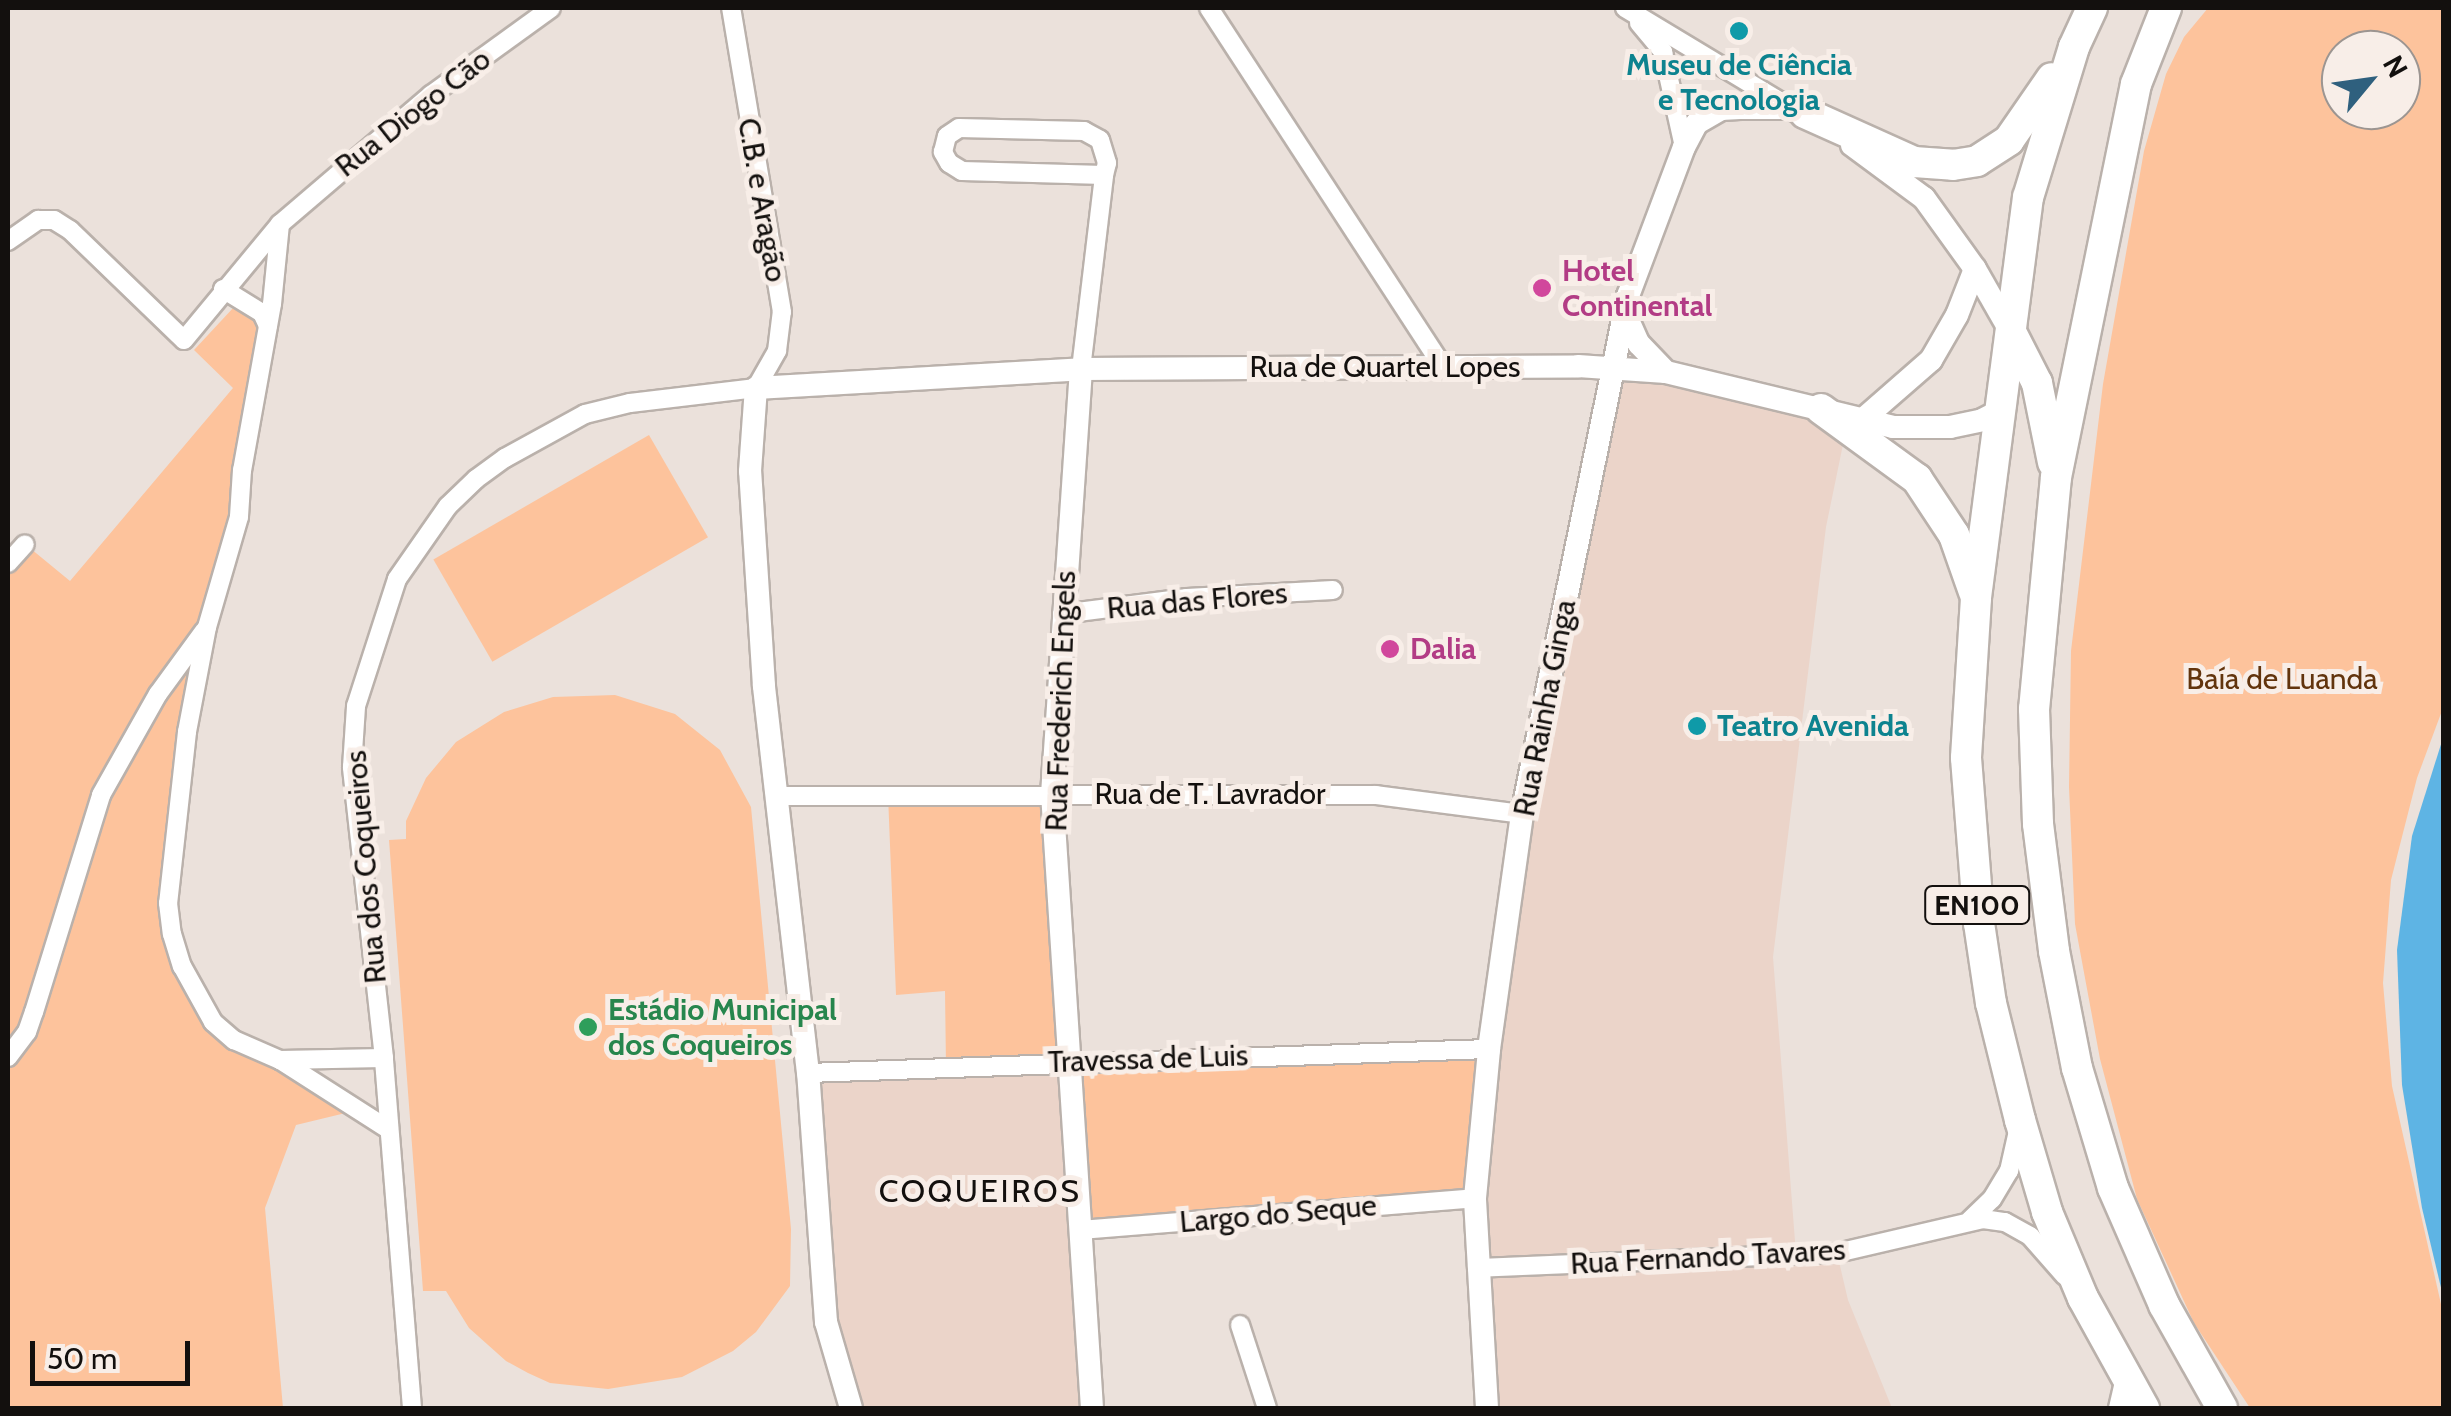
<!DOCTYPE html>
<meta charset="utf-8">
<style>
body{margin:0}
#map{position:relative;width:2451px;height:1416px;overflow:hidden;background:#ebe1db;font-family:Cabin,sans-serif}
div>[style]{position:absolute}
.commercial>*{inset:0;background:#ebd4c9}
.green>*{inset:0;background:#fdc39c;transform-origin:0 0}
.water>*{inset:0;background:#5eb4e4}
.roads{filter:drop-shadow(2px 0 #bab1ab) drop-shadow(-2px 0 #bab1ab) drop-shadow(0 2px #bab1ab) drop-shadow(0 -2px #bab1ab)}
.minor>*{height:18px;margin:-9px;padding:0 9px;transform-origin:9px;border-radius:9px;background:#fff}
.tertiary>*{height:22px;margin:-11px;padding:0 11px;transform-origin:11px;border-radius:11px;background:#fff}
.primary>*{height:30px;margin:-15px;padding:0 15px;transform-origin:15px;border-radius:15px;background:#fff}
.dots>*{width:28px;height:28px;translate:-50% -50%;box-sizing:border-box;border:5px solid #f8eee8;border-radius:50%}
span{translate:-50% -50%;white-space:nowrap;text-align:center;line-height:1.15;-webkit-text-stroke:10px #f8eee8;paint-order:stroke}
.shield-label span{padding:2px 8px;background:#f8eee8;border:2px solid;border-radius:8px;-webkit-text-stroke-width:0}
.shield-label{font-size:28px;color:#13100e;font-weight:700}
.culture-label{font-size:30px;color:#0d838f;font-weight:700}
.left{translate:0 -50%;text-align:left}
.street-label{font-size:30px;color:#13100e}
.hotel-label{font-size:30px;color:#b23c85;font-weight:700}
.park-label{font-size:30px;color:#62340d}
.leisure-label{font-size:30px;color:#27864d;font-weight:700}
.neighbourhood-label{font-size:32px;color:#13100e;letter-spacing:2.5px}
.frame{position:absolute;inset:0;border:10px solid #13100e;pointer-events:none}
.north{position:absolute;left:2321px;top:30px;width:100px;height:100px;box-sizing:border-box;background:#f8eee8;border:2px solid #9c9591;border-radius:50%;rotate:61deg;font-size:28px;font-weight:700;line-height:40px;text-align:center;color:#13100e}
.north::after{content:'';display:block;margin:auto;width:35px;height:45px;background:#2f607e;clip-path:polygon(50% 0,100% 100%,50% 72%,0 100%)}
.scale{position:absolute;left:30px;top:1341px;width:160px;height:45px;box-sizing:border-box;border:5px solid #13100e;border-top:0;padding-left:12px;font-size:30px;line-height:35px;white-space:nowrap;color:#13100e;-webkit-text-stroke:8px #f8eee8;paint-order:stroke}
</style>
<div id="map">
<div class="commercial">
<div style="clip-path:polygon(1610px 368px,1847px 425px,1826px 527px,1773px 957px,1796px 1254px,1837px 1253px,1848px 1300px,1892px 1408px,1487px 1408px,1475px 1198px,1489px 1049px)"></div>
<div style="clip-path:polygon(1069px 1061px,1092px 1408px,854px 1408px,840px 1368px,808px 1073px)"></div>
</div>
<div class="green">
<div style="clip-path:polygon(evenodd,2208px 8px,2443px 8px,2443px 708px,2417px 778px,2391px 880px,2383px 983px,2392px 1086px,2443px 1313px,2443px 1408px,2250px 1408px,2194px 1323px,2137px 1199px,2100px 1059px,2075px 924px,2069px 787px,2071px 651px,2103px 384px,2144px 151px,2166px 74px,2184px 37px,2208px 8px,2341px 50px,2401px 50px,2401px 110px,2341px 110px,2341px 50px)"></div>
<div style="clip-path:polygon(234px 307px,268px 326px,207px 628px,168px 903px,182px 966px,234px 1039px,358px 1110px,296px 1125px,265px 1208px,283px 1408px,8px 1408px,8px 563px,25px 544px,70px 581px,233px 388px,194px 350px)"></div>
<div style="left:649px;top:435px;width:118px;height:249px;rotate:60deg"></div>
<div style="clip-path:polygon(615px 695px,675px 714px,720px 750px,751px 807px,791px 1229px,790px 1286px,756px 1332px,733px 1351px,682px 1377px,608px 1389px,550px 1383px,528px 1373px,506px 1361px,469px 1328px,446px 1291px,423px 1291px,389px 840px,406px 839px,406px 821px,426px 778px,456px 742px,504px 712px,553px 697px)"></div>
<div style="clip-path:polygon(1052px 793px,1070px 1061px,1489px 1049px,1475px 1198px,1081px 1229px,1069px 1061px,946px 1067px,945px 991px,896px 995px,888px 795px)"></div>
</div>
<div class="water">
<div style="clip-path:polygon(2443px 738px,2444px 738px,2443px 1296px,2422px 1208px,2402px 1085px,2397px 950px,2412px 836px)"></div>
</div>
<div class="roads">
<div class="minor">
<div style="left:1209px;top:8px;width:427px;rotate:56.9deg"></div>
<div style="left:1625px;top:8px;width:194px;rotate:31.1deg"></div>
<div style="left:1639px;top:23px;width:38px;rotate:50deg"></div>
<div style="left:1663px;top:52px;width:97px;rotate:77.5deg"></div>
<div style="left:959px;top:128px;width:125px;rotate:1.4deg"></div>
<div style="left:1084px;top:131px;width:18px;rotate:29deg"></div>
<div style="left:1100px;top:140px;width:24px;rotate:73deg"></div>
<div style="left:1107px;top:163px;width:12px;rotate:104deg"></div>
<div style="left:1104px;top:175px;width:142px;rotate:-178.4deg"></div>
<div style="left:962px;top:171px;width:15px;rotate:-148deg"></div>
<div style="left:949px;top:163px;width:13px;rotate:-119deg"></div>
<div style="left:943px;top:152px;width:16px;rotate:-76deg"></div>
<div style="left:947px;top:136px;width:14px;rotate:-34deg"></div>
<div style="left:280px;top:224px;width:80px;rotate:95.7deg"></div>
<div style="left:272px;top:304px;width:169px;rotate:100.2deg"></div>
<div style="left:242px;top:470px;width:47px;rotate:93.7deg"></div>
<div style="left:239px;top:517px;width:115px;rotate:106.2deg"></div>
<div style="left:207px;top:627px;width:107px;rotate:100.8deg"></div>
<div style="left:187px;top:732px;width:172px;rotate:96.3deg"></div>
<div style="left:168px;top:903px;width:31px;rotate:83deg"></div>
<div style="left:172px;top:934px;width:34px;rotate:73deg"></div>
<div style="left:182px;top:966px;width:64px;rotate:61deg"></div>
<div style="left:213px;top:1022px;width:28px;rotate:41deg"></div>
<div style="left:234px;top:1040px;width:50px;rotate:23.5deg"></div>
<div style="left:280px;top:1060px;width:128px;rotate:32.6deg"></div>
<div style="left:8px;top:241px;width:37px;rotate:-35deg"></div>
<div style="left:38px;top:220px;width:16px"></div>
<div style="left:54px;top:220px;width:19px;rotate:32deg"></div>
<div style="left:70px;top:230px;width:158px;rotate:44deg"></div>
<div style="left:184px;top:340px;width:151px;rotate:-50.4deg"></div>
<div style="left:280px;top:224px;width:199px;rotate:-40.5deg"></div>
<div style="left:431px;top:95px;width:148px;rotate:-35.9deg"></div>
<div style="left:223px;top:289px;width:46px;rotate:31.6deg"></div>
<div style="left:262px;top:313px;width:14px;rotate:65deg"></div>
<div style="left:1081px;top:369px;width:195px;rotate:-83.2deg"></div>
<div style="left:8px;top:563px;width:25px;rotate:-48deg"></div>
<div style="left:1062px;top:614px;width:126px;rotate:-7.3deg"></div>
<div style="left:1187px;top:598px;width:146px;rotate:-3.1deg"></div>
<div style="left:777px;top:796px;width:599px;rotate:-0.1deg"></div>
<div style="left:1376px;top:795px;width:147px;rotate:7.4deg"></div>
<div style="left:8px;top:1057px;width:31px;rotate:-53deg"></div>
<div style="left:27px;top:1032px;width:21px;rotate:-71deg"></div>
<div style="left:34px;top:1012px;width:227px;rotate:-72.8deg"></div>
<div style="left:101px;top:795px;width:116px;rotate:-60.6deg"></div>
<div style="left:158px;top:694px;width:78px;rotate:-53.9deg"></div>
<div style="left:280px;top:1060px;width:104px;rotate:-1.1deg"></div>
<div style="left:808px;top:1073px;width:681px;rotate:-2.02deg"></div>
<div style="left:1970px;top:1220px;width:30px;rotate:-44deg"></div>
<div style="left:1992px;top:1199px;width:33px;rotate:-59deg"></div>
<div style="left:2009px;top:1171px;width:41px;rotate:-77.3deg"></div>
<div style="left:1080px;top:1230px;width:396px;rotate:-4.6deg"></div>
<div style="left:1477px;top:1268px;width:360px;rotate:-2.4deg"></div>
<div style="left:1837px;top:1253px;width:150px;rotate:-13.1deg"></div>
<div style="left:1983px;top:1219px;width:22px;rotate:8deg"></div>
<div style="left:2005px;top:1222px;width:29px;rotate:29deg"></div>
<div style="left:2030px;top:1236px;width:53px;rotate:48.8deg"></div>
<div style="left:1240px;top:1325px;width:87px;rotate:72deg"></div>
<div style="left:412px;top:1408px;width:351px;rotate:-94.6deg"></div>
<div style="left:384px;top:1058px;width:293px;rotate:-96.3deg"></div>
<div style="left:352px;top:767px;width:61px;rotate:-86.2deg"></div>
<div style="left:356px;top:706px;width:133px;rotate:-72.1deg"></div>
<div style="left:397px;top:579px;width:89px;rotate:-55.1deg"></div>
<div style="left:448px;top:506px;width:39px;rotate:-44deg"></div>
<div style="left:476px;top:479px;width:36px;rotate:-36deg"></div>
<div style="left:505px;top:458px;width:91px;rotate:-28.8deg"></div>
<div style="left:585px;top:414px;width:46px;rotate:-13.7deg"></div>
<div style="left:630px;top:403px;width:127px;rotate:-6.8deg"></div>
<div style="left:756px;top:388px;width:43px;rotate:-60.4deg"></div>
<div style="left:777px;top:351px;width:39px;rotate:-83deg"></div>
<div style="left:782px;top:312px;width:308px;rotate:-99.5deg"></div>
<div style="left:2118px;top:1408px;width:31px;rotate:-77deg"></div>
</div>
<div class="tertiary">
<div style="left:1852px;top:145px;width:89px;rotate:36.4deg"></div>
<div style="left:1924px;top:198px;width:87px;rotate:54.3deg"></div>
<div style="left:1975px;top:269px;width:73px;rotate:60.3deg"></div>
<div style="left:1624px;top:311px;width:36px;rotate:66deg"></div>
<div style="left:1639px;top:344px;width:39px;rotate:46deg"></div>
<div style="left:1081px;top:369px;width:425px;rotate:93.9deg"></div>
<div style="left:1052px;top:793px;width:616px;rotate:86.28deg"></div>
<div style="left:1861px;top:421px;width:93px;rotate:-41.1deg"></div>
<div style="left:1931px;top:360px;width:52px;rotate:-60deg"></div>
<div style="left:1957px;top:315px;width:49px;rotate:-68.6deg"></div>
<div style="left:851px;top:1408px;width:90px;rotate:-106.2deg"></div>
<div style="left:826px;top:1322px;width:250px;rotate:-94.1deg"></div>
<div style="left:808px;top:1073px;width:389px;rotate:-96.5deg"></div>
<div style="left:764px;top:686px;width:215px;rotate:-93.7deg"></div>
<div style="left:750px;top:471px;width:83px;rotate:-85.9deg"></div>
<div style="left:756px;top:388px;width:326px;rotate:-3.3deg"></div>
<div style="left:1081px;top:369px;width:497px;rotate:-0.3deg"></div>
<div style="left:1578px;top:366px;width:88px;rotate:3.9deg"></div>
<div style="left:1666px;top:372px;width:234px;rotate:13.6deg"></div>
<div style="left:1893px;top:427px;width:57px"></div>
<div style="left:1950px;top:427px;width:33px;rotate:-12deg"></div>
<div style="left:1982px;top:420px;width:25px;rotate:-27deg"></div>
<div style="left:1487px;top:1408px;width:210px;rotate:-93.3deg"></div>
<div style="left:1475px;top:1198px;width:150px;rotate:-84.6deg"></div>
<div style="left:1489px;top:1049px;width:237px;rotate:-82deg"></div>
<div style="left:1522px;top:814px;width:529px;rotate:-78.44deg"></div>
<div style="left:1628px;top:296px;width:159px;rotate:-69.4deg"></div>
<div style="left:1684px;top:147px;width:27px;rotate:-62deg"></div>
<div style="left:1697px;top:123px;width:28px;rotate:-30deg"></div>
<div style="left:1721px;top:109px;width:19px;rotate:-3deg"></div>
<div style="left:1740px;top:108px;width:51px"></div>
<div style="left:1791px;top:108px;width:30px;rotate:27deg"></div>
</div>
<div class="primary">
<div style="left:2092px;top:8px;width:43px;rotate:114.8deg"></div>
<div style="left:2074px;top:47px;width:157px;rotate:107deg"></div>
<div style="left:2028px;top:197px;width:404px;rotate:97.4deg"></div>
<div style="left:1976px;top:598px;width:160px;rotate:93.6deg"></div>
<div style="left:1966px;top:758px;width:166px;rotate:85.5deg"></div>
<div style="left:1979px;top:923px;width:81px;rotate:81.5deg"></div>
<div style="left:1991px;top:1003px;width:121px;rotate:76.1deg"></div>
<div style="left:2020px;top:1120px;width:96px;rotate:73.6deg"></div>
<div style="left:2047px;top:1212px;width:93px;rotate:67.3deg"></div>
<div style="left:2083px;top:1298px;width:126px;rotate:61deg"></div>
<div style="left:2166px;top:8px;width:82px;rotate:111.5deg"></div>
<div style="left:2136px;top:84px;width:401px;rotate:101.5deg"></div>
<div style="left:2056px;top:477px;width:233px;rotate:95.4deg"></div>
<div style="left:2034px;top:709px;width:115px;rotate:88deg"></div>
<div style="left:2038px;top:824px;width:128px;rotate:82.8deg"></div>
<div style="left:2054px;top:951px;width:119px;rotate:78.9deg"></div>
<div style="left:2077px;top:1068px;width:125px;rotate:73.3deg"></div>
<div style="left:2113px;top:1188px;width:128px;rotate:66.4deg"></div>
<div style="left:2164px;top:1305px;width:118px;rotate:60.6deg"></div>
<div style="left:1805px;top:113px;width:120px;rotate:24.2deg"></div>
<div style="left:1914px;top:162px;width:39px;rotate:4deg"></div>
<div style="left:1953px;top:165px;width:24px;rotate:-9deg"></div>
<div style="left:1977px;top:161px;width:38px;rotate:-33deg"></div>
<div style="left:2009px;top:140px;width:75px;rotate:-55.3deg"></div>
<div style="left:2011px;top:332px;width:57px;rotate:63deg"></div>
<div style="left:2037px;top:383px;width:81px;rotate:78.6deg"></div>
<div style="left:1821px;top:409px;width:119px;rotate:36.1deg"></div>
<div style="left:1917px;top:479px;width:67px;rotate:56.5deg"></div>
<div style="left:1954px;top:535px;width:60px;rotate:70.7deg"></div>
</div>
</div>
<div class="dots">
<div style="left:1739px;top:31px;background:#0f9aa8"></div>
<div style="left:1542px;top:288px;background:#d1479c"></div>
<div style="left:1390px;top:649px;background:#d1479c"></div>
<div style="left:1697px;top:726px;background:#0f9aa8"></div>
<div style="left:588px;top:1027px;background:#2e9e5b"></div>
</div>
<div class="shield-label">
<span style="left:1977px;top:905px">EN100</span>
</div>
<div class="culture-label">
<span style="left:1739px;top:82px">Museu de Ciência<br>e Tecnologia</span>
<span class="left" style="left:1717px;top:726px">Teatro Avenida</span>
</div>
<div class="street-label">
<span style="left:413px;top:113px;rotate:-38deg">Rua Diogo Cão</span>
<span style="left:762px;top:200px;rotate:80deg">C.B. e Aragão</span>
<span style="left:1385px;top:367px">Rua de Quartel Lopes</span>
<span style="left:1197px;top:601px;rotate:-5deg">Rua das Flores</span>
<span style="left:1061px;top:701px;rotate:-88deg">Rua Frederich Engels</span>
<span style="left:1545px;top:708px;rotate:-79deg">Rua Rainha Ginga</span>
<span style="left:1210px;top:794px">Rua de T. Lavrador</span>
<span style="left:366px;top:867px;rotate:-95deg">Rua dos Coqueiros</span>
<span style="left:1148px;top:1059px;rotate:-2deg">Travessa de Luis</span>
<span style="left:1278px;top:1214px;rotate:-5deg">Largo do Seque</span>
<span style="left:1708px;top:1257px;rotate:-3deg">Rua Fernando Tavares</span>
</div>
<div class="hotel-label">
<span class="left" style="left:1562px;top:288px">Hotel<br>Continental</span>
<span class="left" style="left:1410px;top:649px">Dalia</span>
</div>
<div class="park-label">
<span style="left:2282px;top:679px">Baía de Luanda</span>
</div>
<div class="leisure-label">
<span class="left" style="left:608px;top:1027px">Estádio Municipal<br>dos Coqueiros</span>
</div>
<div class="neighbourhood-label">
<span style="left:980px;top:1191px">COQUEIROS</span>
</div>
<div class="frame"></div>
<div class="north">N</div>
<div class="scale">50 m</div>
</div>
